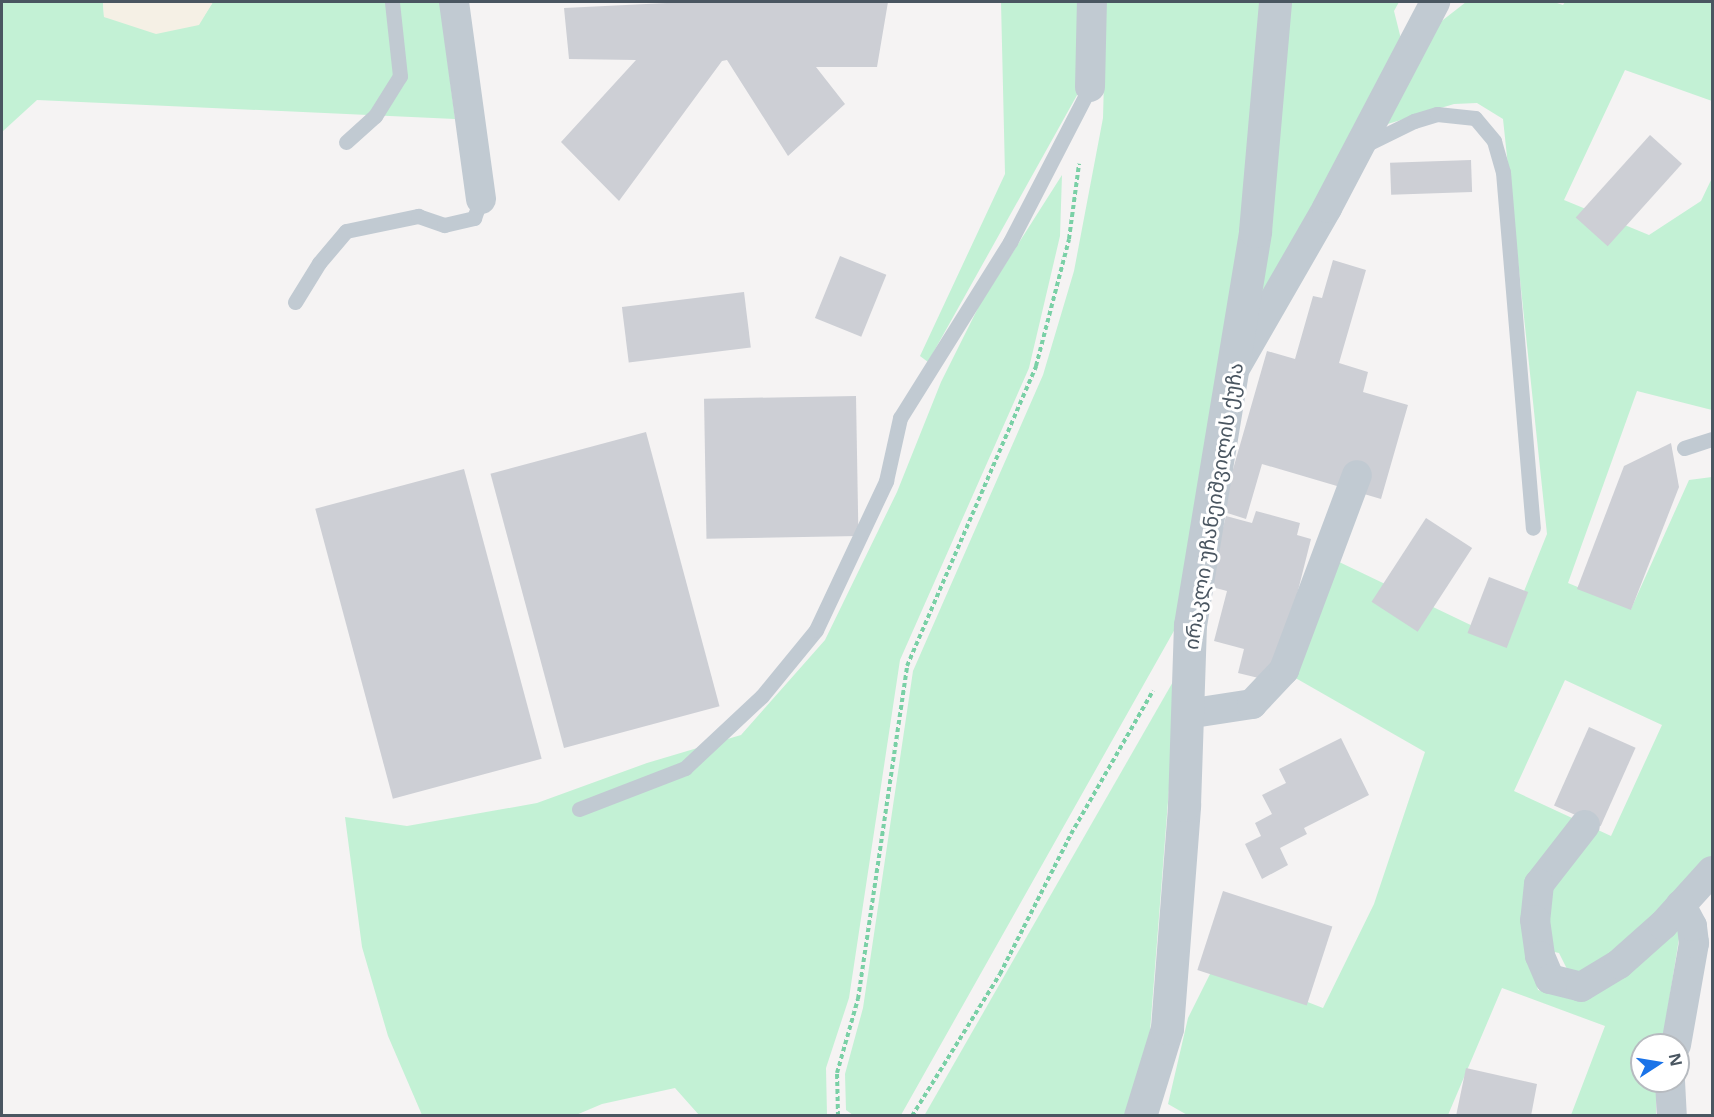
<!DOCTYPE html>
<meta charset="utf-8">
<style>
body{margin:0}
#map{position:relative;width:1714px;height:1117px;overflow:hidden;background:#f5f3f3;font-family:"Noto Sans","Noto Sans Georgian",sans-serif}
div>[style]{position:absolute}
.green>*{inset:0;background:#c3f1d5}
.sand>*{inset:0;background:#f5f0e5}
.building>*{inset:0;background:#cdcfd5;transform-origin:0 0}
.path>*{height:4px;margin-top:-2px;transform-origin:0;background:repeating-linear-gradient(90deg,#7ad0a6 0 4.5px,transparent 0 7.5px)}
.service>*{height:15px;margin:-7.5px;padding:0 7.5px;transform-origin:7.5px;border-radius:7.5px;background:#c1cad2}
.minor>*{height:30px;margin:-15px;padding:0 15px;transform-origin:15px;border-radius:15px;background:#c1cad2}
.tertiary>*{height:33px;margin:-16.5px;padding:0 16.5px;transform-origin:16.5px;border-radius:16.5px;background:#c1cad2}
span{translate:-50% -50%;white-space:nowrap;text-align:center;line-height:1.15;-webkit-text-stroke:6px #fff;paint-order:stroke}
.street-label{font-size:20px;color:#4a5661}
.frame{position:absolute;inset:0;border:3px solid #4a5661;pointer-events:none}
.north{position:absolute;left:1630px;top:1033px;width:60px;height:60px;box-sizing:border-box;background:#fff;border:2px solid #b7bbc0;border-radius:50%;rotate:78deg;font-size:16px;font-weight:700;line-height:24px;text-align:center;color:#4a5661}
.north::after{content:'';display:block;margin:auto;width:21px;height:27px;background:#1a73e8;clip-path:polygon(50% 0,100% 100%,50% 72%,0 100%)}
</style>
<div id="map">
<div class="green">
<div style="clip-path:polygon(2px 2px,103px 2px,104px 17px,198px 25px,213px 2px,440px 2px,455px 119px,37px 100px,2px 132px)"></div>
<div style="clip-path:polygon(1001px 2px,1080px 2px,1081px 88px,928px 362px,920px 356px,1005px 174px)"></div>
<div style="clip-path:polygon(1106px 2px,1260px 2px,1243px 240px,1175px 629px,901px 1115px,853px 1115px,846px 1110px,845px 1074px,863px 1008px,913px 671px,1043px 375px,1074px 271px,1103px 118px)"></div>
<div style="clip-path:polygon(1288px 2px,1399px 2px,1394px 11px,1402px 43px,1254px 320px)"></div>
<div style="clip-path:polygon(evenodd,1466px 2px,1554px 2px,1563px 5px,1565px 2px,1712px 2px,1712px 101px,1625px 70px,1564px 200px,1649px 235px,1701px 201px,1712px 178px,1712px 410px,1637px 391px,1568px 583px,1631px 609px,1689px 480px,1712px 477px,1712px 858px,1593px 972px,1569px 973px,1559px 953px,1527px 946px,1538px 990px,1576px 998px,1681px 926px,1662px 1045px,1642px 1045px,1642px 1081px,1656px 1081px,1656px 1115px,1571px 1115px,1605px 1026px,1502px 988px,1448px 1115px,1189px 1116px,1168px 1104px,1188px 1018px,1214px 966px,1323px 1008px,1374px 904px,1425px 752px,1292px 676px,1335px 560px,1504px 641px,1547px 534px,1503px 119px,1477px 103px,1454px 104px,1381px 126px,1434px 27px,1466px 2px,1565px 680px,1662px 725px,1611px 836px,1514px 791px,1565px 680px)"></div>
<div style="clip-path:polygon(1062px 175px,1060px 236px,1029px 368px,900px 660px,849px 998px,826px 1068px,827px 1115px,699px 1115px,675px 1088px,602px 1104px,576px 1115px,422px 1115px,388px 1036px,362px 947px,345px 817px,407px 826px,537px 803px,647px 763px,741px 735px,825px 640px,897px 492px,941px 382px,980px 304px)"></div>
<div style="clip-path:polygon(1178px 673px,1148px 1057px,1127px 1115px,924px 1116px)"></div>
</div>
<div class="sand">
<div style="clip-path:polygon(103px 2px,213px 2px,199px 25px,156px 34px,104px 17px)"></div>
</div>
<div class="building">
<div style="clip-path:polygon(687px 2px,888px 2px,877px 67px,816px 67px,845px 104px,788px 156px,727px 60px,722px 61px,619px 201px,561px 142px,636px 60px,569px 59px,564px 8px)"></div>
<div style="left:1650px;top:135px;width:43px;height:111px;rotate:42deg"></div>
<div style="left:1471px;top:160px;width:32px;height:81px;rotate:88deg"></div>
<div style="left:840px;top:256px;width:50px;height:67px;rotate:22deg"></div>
<div style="clip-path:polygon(1333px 260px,1366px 270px,1339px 363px,1368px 372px,1363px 392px,1408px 405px,1381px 499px,1262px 464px,1246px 519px,1221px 511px,1267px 351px,1295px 359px,1313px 296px,1322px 298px)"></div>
<div style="left:744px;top:292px;width:56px;height:123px;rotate:83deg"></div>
<div style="left:856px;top:396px;width:140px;height:152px;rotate:89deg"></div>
<div style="left:646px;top:432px;width:284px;height:161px;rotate:75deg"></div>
<div style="clip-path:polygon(1671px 443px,1679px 487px,1631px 610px,1577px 589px,1624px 466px)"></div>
<div style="left:464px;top:469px;width:300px;height:154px;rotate:75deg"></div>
<div style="clip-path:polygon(1256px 511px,1300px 523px,1297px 535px,1311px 539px,1275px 682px,1238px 673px,1244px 649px,1214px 641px,1227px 591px,1208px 586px,1226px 516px,1252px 523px)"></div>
<div style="left:1426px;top:518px;width:55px;height:100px;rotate:33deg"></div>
<div style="left:1489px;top:577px;width:42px;height:60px;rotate:21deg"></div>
<div style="left:1589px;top:727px;width:51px;height:86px;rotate:24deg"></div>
<div style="clip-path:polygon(1341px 738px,1369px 795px,1304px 828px,1307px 834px,1280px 848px,1288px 865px,1262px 879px,1245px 844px,1261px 836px,1255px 823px,1272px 814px,1262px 795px,1286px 783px,1279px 769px)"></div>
<div style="left:1223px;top:891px;width:115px;height:83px;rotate:18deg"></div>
<div style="clip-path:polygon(1466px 1068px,1537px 1084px,1531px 1116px,1456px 1116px)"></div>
</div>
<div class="path">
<div style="left:838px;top:1116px;width:43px;rotate:-91.3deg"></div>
<div style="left:837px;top:1073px;width:77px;rotate:-74.2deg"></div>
<div style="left:858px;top:999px;width:337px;rotate:-81.6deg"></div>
<div style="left:907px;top:666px;width:327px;rotate:-66.7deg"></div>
<div style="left:1036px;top:366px;width:131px;rotate:-75.4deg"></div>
<div style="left:1069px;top:239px;width:76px;rotate:-82.4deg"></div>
<div style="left:912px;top:1116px;width:167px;rotate:-58.2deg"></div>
<div style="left:1000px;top:974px;width:157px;rotate:-63.1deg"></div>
<div style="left:1071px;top:834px;width:165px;rotate:-60.2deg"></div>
</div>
<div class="service">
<div style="left:346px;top:142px;width:39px;rotate:-42deg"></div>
<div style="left:375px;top:116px;width:47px;rotate:-58deg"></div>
<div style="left:400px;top:76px;width:74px;rotate:-96.2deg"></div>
<div style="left:1365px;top:145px;width:55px;rotate:-26.1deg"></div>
<div style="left:1414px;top:121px;width:24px;rotate:-17deg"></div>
<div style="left:1437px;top:114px;width:38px;rotate:6deg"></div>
<div style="left:1475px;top:118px;width:30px;rotate:50deg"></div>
<div style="left:1494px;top:141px;width:32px;rotate:74deg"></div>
<div style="left:1503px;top:172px;width:357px;rotate:85.2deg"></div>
<div style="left:295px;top:302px;width:46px;rotate:-58.4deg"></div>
<div style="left:319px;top:263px;width:42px;rotate:-49.8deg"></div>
<div style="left:346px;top:231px;width:74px;rotate:-11.8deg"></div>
<div style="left:418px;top:216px;width:28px;rotate:19deg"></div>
<div style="left:444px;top:225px;width:31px;rotate:-13deg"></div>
<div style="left:474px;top:218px;width:20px;rotate:-70deg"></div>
<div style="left:1684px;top:448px;width:29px;rotate:-18deg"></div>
<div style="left:579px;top:809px;width:114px;rotate:-21.1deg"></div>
<div style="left:685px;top:768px;width:105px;rotate:-43.1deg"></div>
<div style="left:762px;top:696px;width:85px;rotate:-50.7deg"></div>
<div style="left:816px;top:630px;width:165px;rotate:-64.8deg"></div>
<div style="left:886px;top:481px;width:65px;rotate:-77.5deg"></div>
<div style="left:900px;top:418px;width:208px;rotate:-58deg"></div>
<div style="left:1010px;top:242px;width:174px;rotate:-62.7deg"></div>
</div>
<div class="minor">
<div style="left:454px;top:2px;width:199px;rotate:82.2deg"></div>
<div style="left:1090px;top:87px;width:85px;rotate:-88.7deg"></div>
<div style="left:1234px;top:370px;width:187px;rotate:-60.1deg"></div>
<div style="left:1327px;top:208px;width:233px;rotate:-62.3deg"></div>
<div style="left:1187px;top:714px;width:66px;rotate:-8.7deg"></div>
<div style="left:1252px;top:704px;width:47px;rotate:-46.7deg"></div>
<div style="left:1284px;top:670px;width:208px;rotate:-69.5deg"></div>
<div style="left:1585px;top:825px;width:75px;rotate:127.9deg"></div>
<div style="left:1539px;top:884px;width:36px;rotate:96deg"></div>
<div style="left:1535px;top:920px;width:36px;rotate:82deg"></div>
<div style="left:1540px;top:956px;width:25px;rotate:67deg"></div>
<div style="left:1550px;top:979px;width:32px;rotate:14deg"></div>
<div style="left:1581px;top:987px;width:44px;rotate:-31.2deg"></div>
<div style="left:1619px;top:964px;width:59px;rotate:-41.6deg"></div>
<div style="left:1663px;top:925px;width:73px;rotate:-47.8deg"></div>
<div style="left:1676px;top:1045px;width:104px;rotate:-80deg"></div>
<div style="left:1694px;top:943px;width:17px;rotate:-97deg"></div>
<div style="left:1692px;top:926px;width:24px;rotate:-118deg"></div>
<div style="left:1670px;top:1081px;width:35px;rotate:87deg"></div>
</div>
<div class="tertiary">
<div style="left:1140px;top:1116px;width:92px;rotate:-72.9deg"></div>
<div style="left:1167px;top:1028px;width:224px;rotate:-85.6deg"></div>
<div style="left:1184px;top:805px;width:180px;rotate:-88.1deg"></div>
<div style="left:1190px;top:625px;width:399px;rotate:-80.6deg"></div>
<div style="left:1255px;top:231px;width:230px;rotate:-85deg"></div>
</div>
<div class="street-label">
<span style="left:1213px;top:506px;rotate:-81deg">ირაკლი უჩანეიშვილის ქუჩა</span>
</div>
<div class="frame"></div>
<div class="north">N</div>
</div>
